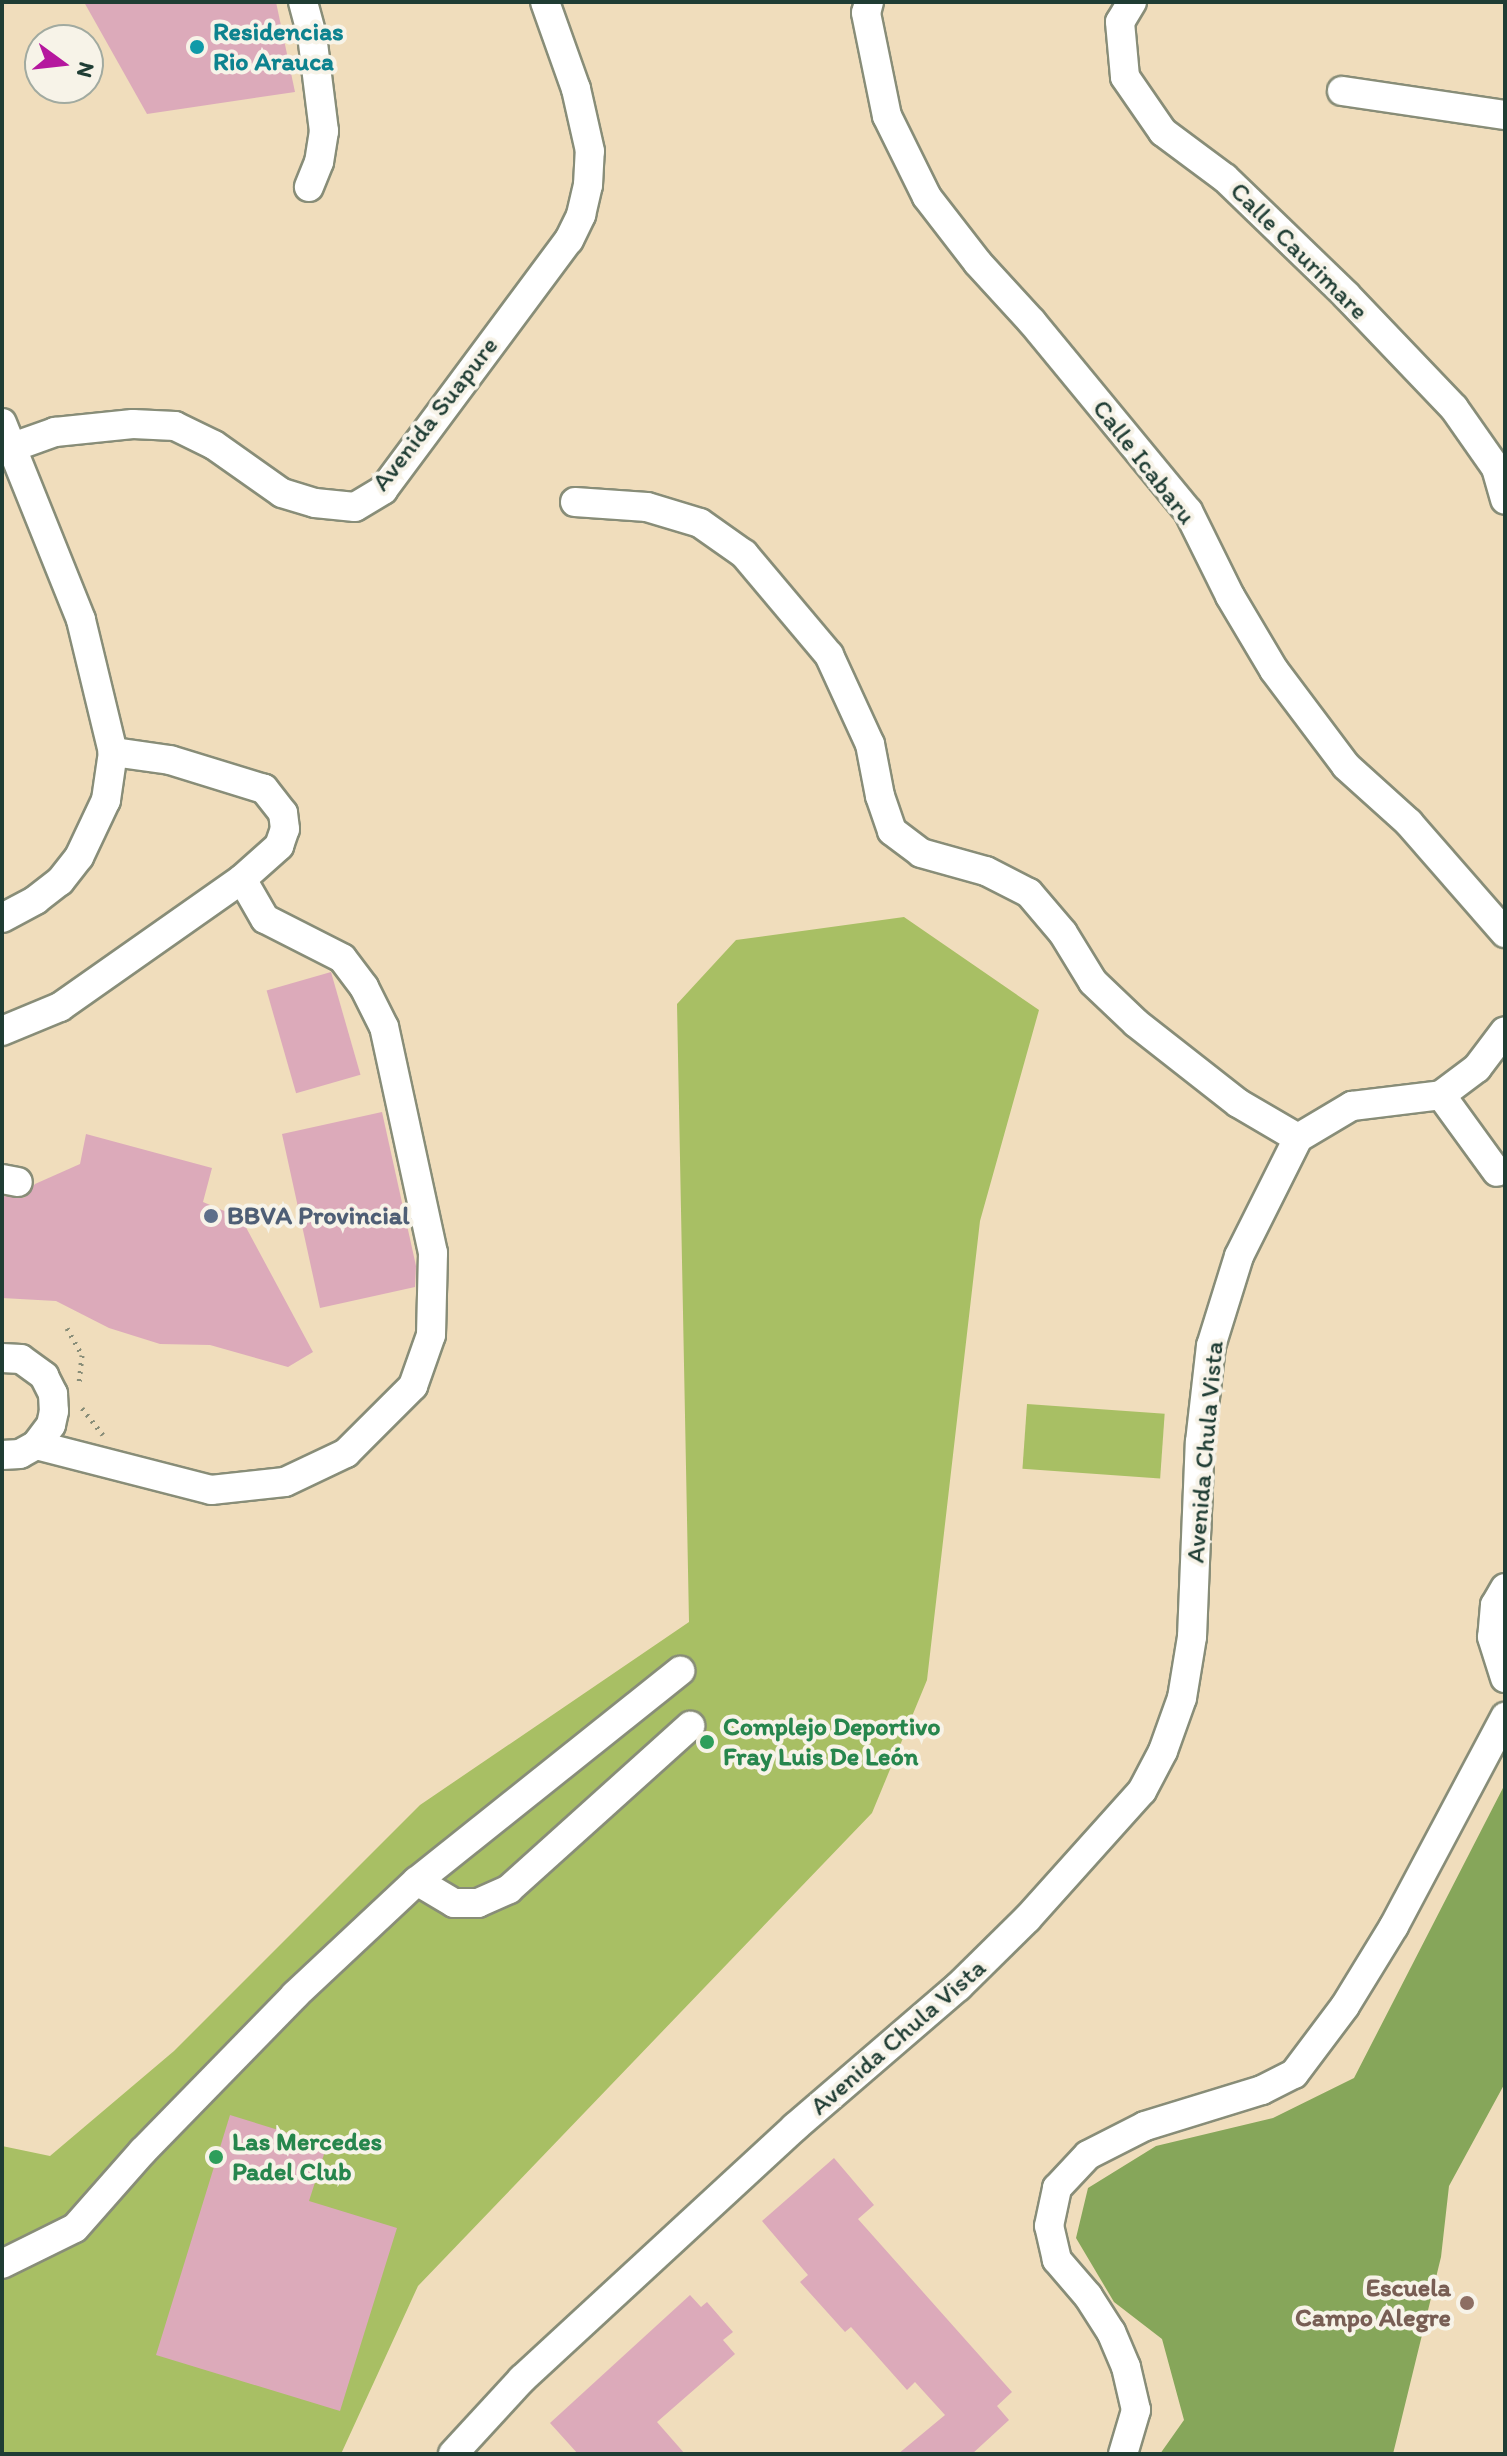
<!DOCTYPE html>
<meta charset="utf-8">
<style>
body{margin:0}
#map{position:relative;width:1507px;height:2456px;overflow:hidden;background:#f0ddbc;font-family:Itim,sans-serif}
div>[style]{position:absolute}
.green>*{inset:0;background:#a8bf64;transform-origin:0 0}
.forest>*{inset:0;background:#86a65a}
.building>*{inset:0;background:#dcaaba;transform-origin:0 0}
.path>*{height:5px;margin-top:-2.5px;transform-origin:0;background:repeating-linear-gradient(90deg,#888d78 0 2px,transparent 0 8px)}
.roads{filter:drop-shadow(2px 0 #888d78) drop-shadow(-2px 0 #888d78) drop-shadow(0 2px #888d78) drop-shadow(0 -2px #888d78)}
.minor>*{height:28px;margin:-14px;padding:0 14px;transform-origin:14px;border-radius:14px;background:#fff}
.dots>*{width:22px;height:22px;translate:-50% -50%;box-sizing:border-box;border:4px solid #f7f3e8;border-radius:50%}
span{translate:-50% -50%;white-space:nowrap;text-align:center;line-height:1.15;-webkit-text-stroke:8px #f7f3e8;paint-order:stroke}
.culture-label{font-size:26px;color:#0d838f;font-weight:700}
.left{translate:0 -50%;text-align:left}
.street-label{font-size:26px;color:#1f3d34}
.service-label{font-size:26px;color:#4e5e75;font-weight:700}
.leisure-label{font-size:26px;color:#27864d;font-weight:700}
.education-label{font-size:26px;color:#785e54;font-weight:700}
.right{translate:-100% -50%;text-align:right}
.frame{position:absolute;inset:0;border:4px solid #1f3d34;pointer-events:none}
.north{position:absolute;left:24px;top:24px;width:80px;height:80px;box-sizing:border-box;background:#f7f3e8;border:2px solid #a1aaa0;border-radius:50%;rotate:105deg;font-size:22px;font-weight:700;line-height:32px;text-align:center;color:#1f3d34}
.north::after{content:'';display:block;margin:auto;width:28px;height:36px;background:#b5179e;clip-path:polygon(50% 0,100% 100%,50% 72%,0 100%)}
</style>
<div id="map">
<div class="green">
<div style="clip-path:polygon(904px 917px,1039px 1010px,980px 1221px,927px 1680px,872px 1813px,418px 2286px,341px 2454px,2px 2454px,2px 2146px,50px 2156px,174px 2051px,420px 1805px,689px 1622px,677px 1004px,736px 940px)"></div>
<div style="left:1027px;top:1404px;width:138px;height:65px;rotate:4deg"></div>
</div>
<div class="forest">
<div style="clip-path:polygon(1505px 1784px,1505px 2083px,1449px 2186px,1441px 2257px,1393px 2454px,1160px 2454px,1184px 2420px,1162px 2339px,1114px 2302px,1076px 2238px,1088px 2188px,1156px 2146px,1273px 2118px,1354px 2078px)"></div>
</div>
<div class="building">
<div style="clip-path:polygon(84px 2px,276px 2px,295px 92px,147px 114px)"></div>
<div style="left:331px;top:972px;width:107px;height:67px;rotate:74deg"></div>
<div style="clip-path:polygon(382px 1112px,416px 1266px,415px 1287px,320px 1308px,282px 1134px)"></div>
<div style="clip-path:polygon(86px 1134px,212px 1168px,203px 1202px,241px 1218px,313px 1352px,288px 1367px,210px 1345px,160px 1344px,109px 1328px,56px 1301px,2px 1298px,2px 1196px,24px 1198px,35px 1184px,80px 1164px)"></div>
<div style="clip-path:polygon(230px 2115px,327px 2145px,309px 2201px,397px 2228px,340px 2411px,156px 2355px)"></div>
<div style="clip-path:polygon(834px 2158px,874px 2205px,858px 2219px,1012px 2392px,997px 2406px,1009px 2420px,972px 2454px,898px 2454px,945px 2415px,915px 2382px,907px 2390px,851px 2327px,845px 2332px,800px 2282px,808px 2275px,762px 2221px)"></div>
<div style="clip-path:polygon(690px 2295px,701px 2307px,707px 2302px,733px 2332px,723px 2340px,735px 2354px,657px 2422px,685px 2454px,578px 2454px,550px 2423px)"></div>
</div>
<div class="path">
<div style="left:67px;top:1328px;width:31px;rotate:61deg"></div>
<div style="left:82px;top:1355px;width:29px;rotate:96deg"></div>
<div style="left:82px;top:1408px;width:34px;rotate:52deg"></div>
</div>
<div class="roads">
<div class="minor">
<div style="left:303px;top:2px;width:34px;rotate:75deg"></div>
<div style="left:312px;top:35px;width:97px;rotate:82.9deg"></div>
<div style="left:324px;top:131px;width:31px;rotate:99deg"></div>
<div style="left:319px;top:162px;width:27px;rotate:112deg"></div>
<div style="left:869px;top:2px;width:11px;rotate:105deg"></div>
<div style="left:866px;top:13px;width:105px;rotate:78.5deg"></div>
<div style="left:887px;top:116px;width:90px;rotate:63.7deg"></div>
<div style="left:927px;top:197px;width:83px;rotate:52.3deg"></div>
<div style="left:978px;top:263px;width:80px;rotate:47.5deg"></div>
<div style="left:1032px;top:322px;width:245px;rotate:50.5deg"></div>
<div style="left:1188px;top:511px;width:95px;rotate:63.7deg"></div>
<div style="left:1230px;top:596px;width:86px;rotate:59.3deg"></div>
<div style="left:1274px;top:670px;width:120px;rotate:53.1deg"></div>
<div style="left:1346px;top:766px;width:85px;rotate:42.1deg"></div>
<div style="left:1409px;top:823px;width:146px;rotate:48.9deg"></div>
<div style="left:1132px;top:2px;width:23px;rotate:121deg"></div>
<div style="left:1120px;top:22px;width:55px;rotate:84.8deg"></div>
<div style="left:1125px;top:77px;width:67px;rotate:55.4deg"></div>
<div style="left:1163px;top:132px;width:77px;rotate:36.6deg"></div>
<div style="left:1225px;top:178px;width:168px;rotate:44deg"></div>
<div style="left:1346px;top:295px;width:156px;rotate:46.3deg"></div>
<div style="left:1454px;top:408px;width:73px;rotate:55deg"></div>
<div style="left:1496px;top:468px;width:33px;rotate:74deg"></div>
<div style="left:1342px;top:91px;width:165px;rotate:8.4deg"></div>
<div style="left:2px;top:423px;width:212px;rotate:68.1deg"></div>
<div style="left:81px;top:620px;width:136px;rotate:76.4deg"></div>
<div style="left:113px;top:752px;width:49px;rotate:98.3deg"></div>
<div style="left:106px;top:800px;width:63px;rotate:115.3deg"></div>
<div style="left:79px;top:857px;width:31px;rotate:128deg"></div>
<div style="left:60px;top:881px;width:31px;rotate:142deg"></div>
<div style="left:36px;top:900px;width:38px;rotate:152deg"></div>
<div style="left:13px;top:447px;width:45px;rotate:-19.7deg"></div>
<div style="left:55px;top:432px;width:78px;rotate:-5.9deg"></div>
<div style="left:133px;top:424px;width:42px;rotate:2.7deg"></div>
<div style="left:175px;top:426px;width:43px;rotate:26deg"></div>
<div style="left:214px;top:445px;width:83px;rotate:35.2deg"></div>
<div style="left:282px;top:493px;width:34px;rotate:17deg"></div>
<div style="left:315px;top:503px;width:40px;rotate:5.7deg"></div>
<div style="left:355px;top:507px;width:33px;rotate:-31deg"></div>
<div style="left:383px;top:490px;width:312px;rotate:-53.4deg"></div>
<div style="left:569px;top:240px;width:28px;rotate:-64deg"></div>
<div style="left:581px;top:215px;width:31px;rotate:-77deg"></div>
<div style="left:588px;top:185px;width:34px;rotate:-87deg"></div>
<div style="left:590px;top:151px;width:64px;rotate:-102.7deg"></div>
<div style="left:576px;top:89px;width:92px;rotate:-109.6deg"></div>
<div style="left:575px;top:502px;width:72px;rotate:4deg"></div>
<div style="left:647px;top:507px;width:55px;rotate:16.8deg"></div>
<div style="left:700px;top:523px;width:54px;rotate:35.2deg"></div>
<div style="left:744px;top:554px;width:132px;rotate:49.9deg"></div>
<div style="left:829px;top:655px;width:98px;rotate:65.3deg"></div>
<div style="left:870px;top:744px;width:53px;rotate:79.1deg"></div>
<div style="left:880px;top:796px;width:37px;rotate:71deg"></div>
<div style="left:892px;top:831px;width:36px;rotate:37deg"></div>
<div style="left:921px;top:853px;width:67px;rotate:15.5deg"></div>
<div style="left:986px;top:871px;width:48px;rotate:27.1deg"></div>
<div style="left:1029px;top:893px;width:52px;rotate:49.6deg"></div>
<div style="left:1063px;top:933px;width:57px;rotate:58.5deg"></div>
<div style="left:1093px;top:982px;width:59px;rotate:43.6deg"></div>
<div style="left:1136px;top:1023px;width:130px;rotate:38.1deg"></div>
<div style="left:1238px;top:1103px;width:69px;rotate:30.3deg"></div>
<div style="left:2px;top:1031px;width:63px;rotate:-22.5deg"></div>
<div style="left:60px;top:1007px;width:223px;rotate:-35.1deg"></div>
<div style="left:242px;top:879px;width:50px;rotate:-41.7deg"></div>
<div style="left:279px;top:846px;width:18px;rotate:-71deg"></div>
<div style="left:285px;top:829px;width:16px;rotate:-97deg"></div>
<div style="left:283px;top:813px;width:31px;rotate:-128deg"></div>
<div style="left:264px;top:789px;width:98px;rotate:-162.9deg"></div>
<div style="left:170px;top:760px;width:58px;rotate:-172deg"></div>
<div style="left:1441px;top:1095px;width:95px;rotate:54deg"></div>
<div style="left:1298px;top:1138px;width:63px;rotate:-30.7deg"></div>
<div style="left:1352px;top:1106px;width:90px;rotate:-7deg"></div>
<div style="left:1441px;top:1095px;width:45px;rotate:-36.9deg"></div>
<div style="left:1477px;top:1068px;width:46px;rotate:-52.9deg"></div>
<div style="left:2px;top:1179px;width:16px;rotate:11deg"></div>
<div style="left:2px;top:1358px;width:19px;rotate:3deg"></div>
<div style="left:21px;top:1359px;width:29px;rotate:36deg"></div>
<div style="left:44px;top:1376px;width:20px;rotate:63deg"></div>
<div style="left:53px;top:1394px;width:17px;rotate:87deg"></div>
<div style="left:54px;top:1411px;width:14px;rotate:102deg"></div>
<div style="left:51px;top:1425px;width:25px;rotate:127deg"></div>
<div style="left:36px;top:1445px;width:18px;rotate:151deg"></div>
<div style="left:20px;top:1454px;width:18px;rotate:177deg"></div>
<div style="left:36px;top:1445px;width:181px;rotate:14.4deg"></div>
<div style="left:211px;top:1490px;width:74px;rotate:-6.2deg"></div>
<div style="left:285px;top:1482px;width:68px;rotate:-25.4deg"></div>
<div style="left:346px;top:1453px;width:95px;rotate:-45deg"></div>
<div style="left:413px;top:1386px;width:54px;rotate:-70.6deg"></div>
<div style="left:431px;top:1335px;width:82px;rotate:-88.6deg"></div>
<div style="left:433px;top:1253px;width:231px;rotate:-102.2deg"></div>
<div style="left:384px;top:1027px;width:45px;rotate:-116.6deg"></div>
<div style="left:364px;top:987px;width:36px;rotate:-127deg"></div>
<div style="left:342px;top:958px;width:86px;rotate:-153.1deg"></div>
<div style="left:265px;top:919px;width:46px;rotate:-119.9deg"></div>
<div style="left:1505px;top:1588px;width:20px;rotate:120deg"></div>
<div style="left:1495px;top:1605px;width:32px;rotate:95deg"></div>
<div style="left:1492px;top:1637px;width:43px;rotate:72.4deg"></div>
<div style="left:417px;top:1881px;width:43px;rotate:30.7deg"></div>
<div style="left:454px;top:1903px;width:24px"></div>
<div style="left:478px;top:1903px;width:34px;rotate:-24deg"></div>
<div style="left:509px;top:1889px;width:244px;rotate:-42deg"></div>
<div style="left:2px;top:2264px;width:81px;rotate:-26.3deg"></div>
<div style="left:75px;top:2228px;width:103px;rotate:-48.6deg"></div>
<div style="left:143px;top:2151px;width:218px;rotate:-45.7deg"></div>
<div style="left:295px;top:1995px;width:167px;rotate:-43.1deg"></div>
<div style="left:417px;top:1881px;width:337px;rotate:-38.6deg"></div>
<div style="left:453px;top:2454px;width:102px;rotate:-47.4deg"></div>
<div style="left:522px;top:2379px;width:372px;rotate:-42.7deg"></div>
<div style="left:795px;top:2127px;width:215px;rotate:-40.7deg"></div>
<div style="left:958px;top:1987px;width:97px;rotate:-44.6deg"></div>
<div style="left:1027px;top:1919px;width:172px;rotate:-48.1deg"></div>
<div style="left:1142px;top:1791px;width:45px;rotate:-62.3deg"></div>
<div style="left:1163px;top:1751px;width:56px;rotate:-70.3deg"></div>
<div style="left:1182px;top:1698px;width:62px;rotate:-80.7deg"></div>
<div style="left:1192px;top:1637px;width:195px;rotate:-87.7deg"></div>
<div style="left:1200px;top:1442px;width:97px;rotate:-83.5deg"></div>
<div style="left:1211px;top:1346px;width:94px;rotate:-72.7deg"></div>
<div style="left:1239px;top:1256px;width:132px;rotate:-63.4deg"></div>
<div style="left:1123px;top:2454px;width:46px;rotate:-73.5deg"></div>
<div style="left:1136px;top:2410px;width:44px;rotate:-103.1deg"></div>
<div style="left:1126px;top:2367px;width:38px;rotate:-113deg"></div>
<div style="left:1111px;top:2332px;width:43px;rotate:-122.6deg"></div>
<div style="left:1088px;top:2296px;width:48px;rotate:-130.7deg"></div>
<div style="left:1057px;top:2260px;width:35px;rotate:-103deg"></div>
<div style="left:1049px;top:2226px;width:39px;rotate:-78deg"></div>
<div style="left:1057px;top:2188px;width:45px;rotate:-46.8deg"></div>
<div style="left:1088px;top:2155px;width:64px;rotate:-27deg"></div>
<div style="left:1145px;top:2126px;width:122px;rotate:-17.1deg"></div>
<div style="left:1262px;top:2090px;width:36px;rotate:-27deg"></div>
<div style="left:1294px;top:2074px;width:85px;rotate:-53.1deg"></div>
<div style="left:1345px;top:2006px;width:94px;rotate:-58.5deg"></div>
<div style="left:1394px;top:1926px;width:237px;rotate:-62deg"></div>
</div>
</div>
<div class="dots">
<div style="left:197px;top:47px;background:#0f9aa8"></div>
<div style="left:211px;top:1216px;background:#5c6f8a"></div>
<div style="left:707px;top:1742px;background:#2e9e5b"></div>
<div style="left:216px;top:2157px;background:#2e9e5b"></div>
<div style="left:1467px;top:2303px;background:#8d6e63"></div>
</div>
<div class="culture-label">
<span class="left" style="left:213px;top:47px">Residencias<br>Rio Arauca</span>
</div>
<div class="street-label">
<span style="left:1299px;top:251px;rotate:45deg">Calle Caurimare</span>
<span style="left:435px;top:414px;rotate:-52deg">Avenida Suapure</span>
<span style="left:1144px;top:462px;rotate:52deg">Calle Icabaru</span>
<span style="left:1205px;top:1452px;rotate:-85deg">Avenida Chula Vista</span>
<span style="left:898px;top:2037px;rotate:-41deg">Avenida Chula Vista</span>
</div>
<div class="service-label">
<span class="left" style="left:227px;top:1216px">BBVA Provincial</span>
</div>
<div class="leisure-label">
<span class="left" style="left:723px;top:1742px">Complejo Deportivo<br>Fray Luis De León</span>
<span class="left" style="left:232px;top:2157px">Las Mercedes<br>Padel Club</span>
</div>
<div class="education-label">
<span class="right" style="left:1451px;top:2303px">Escuela<br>Campo Alegre</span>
</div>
<div class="frame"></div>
<div class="north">N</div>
</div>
